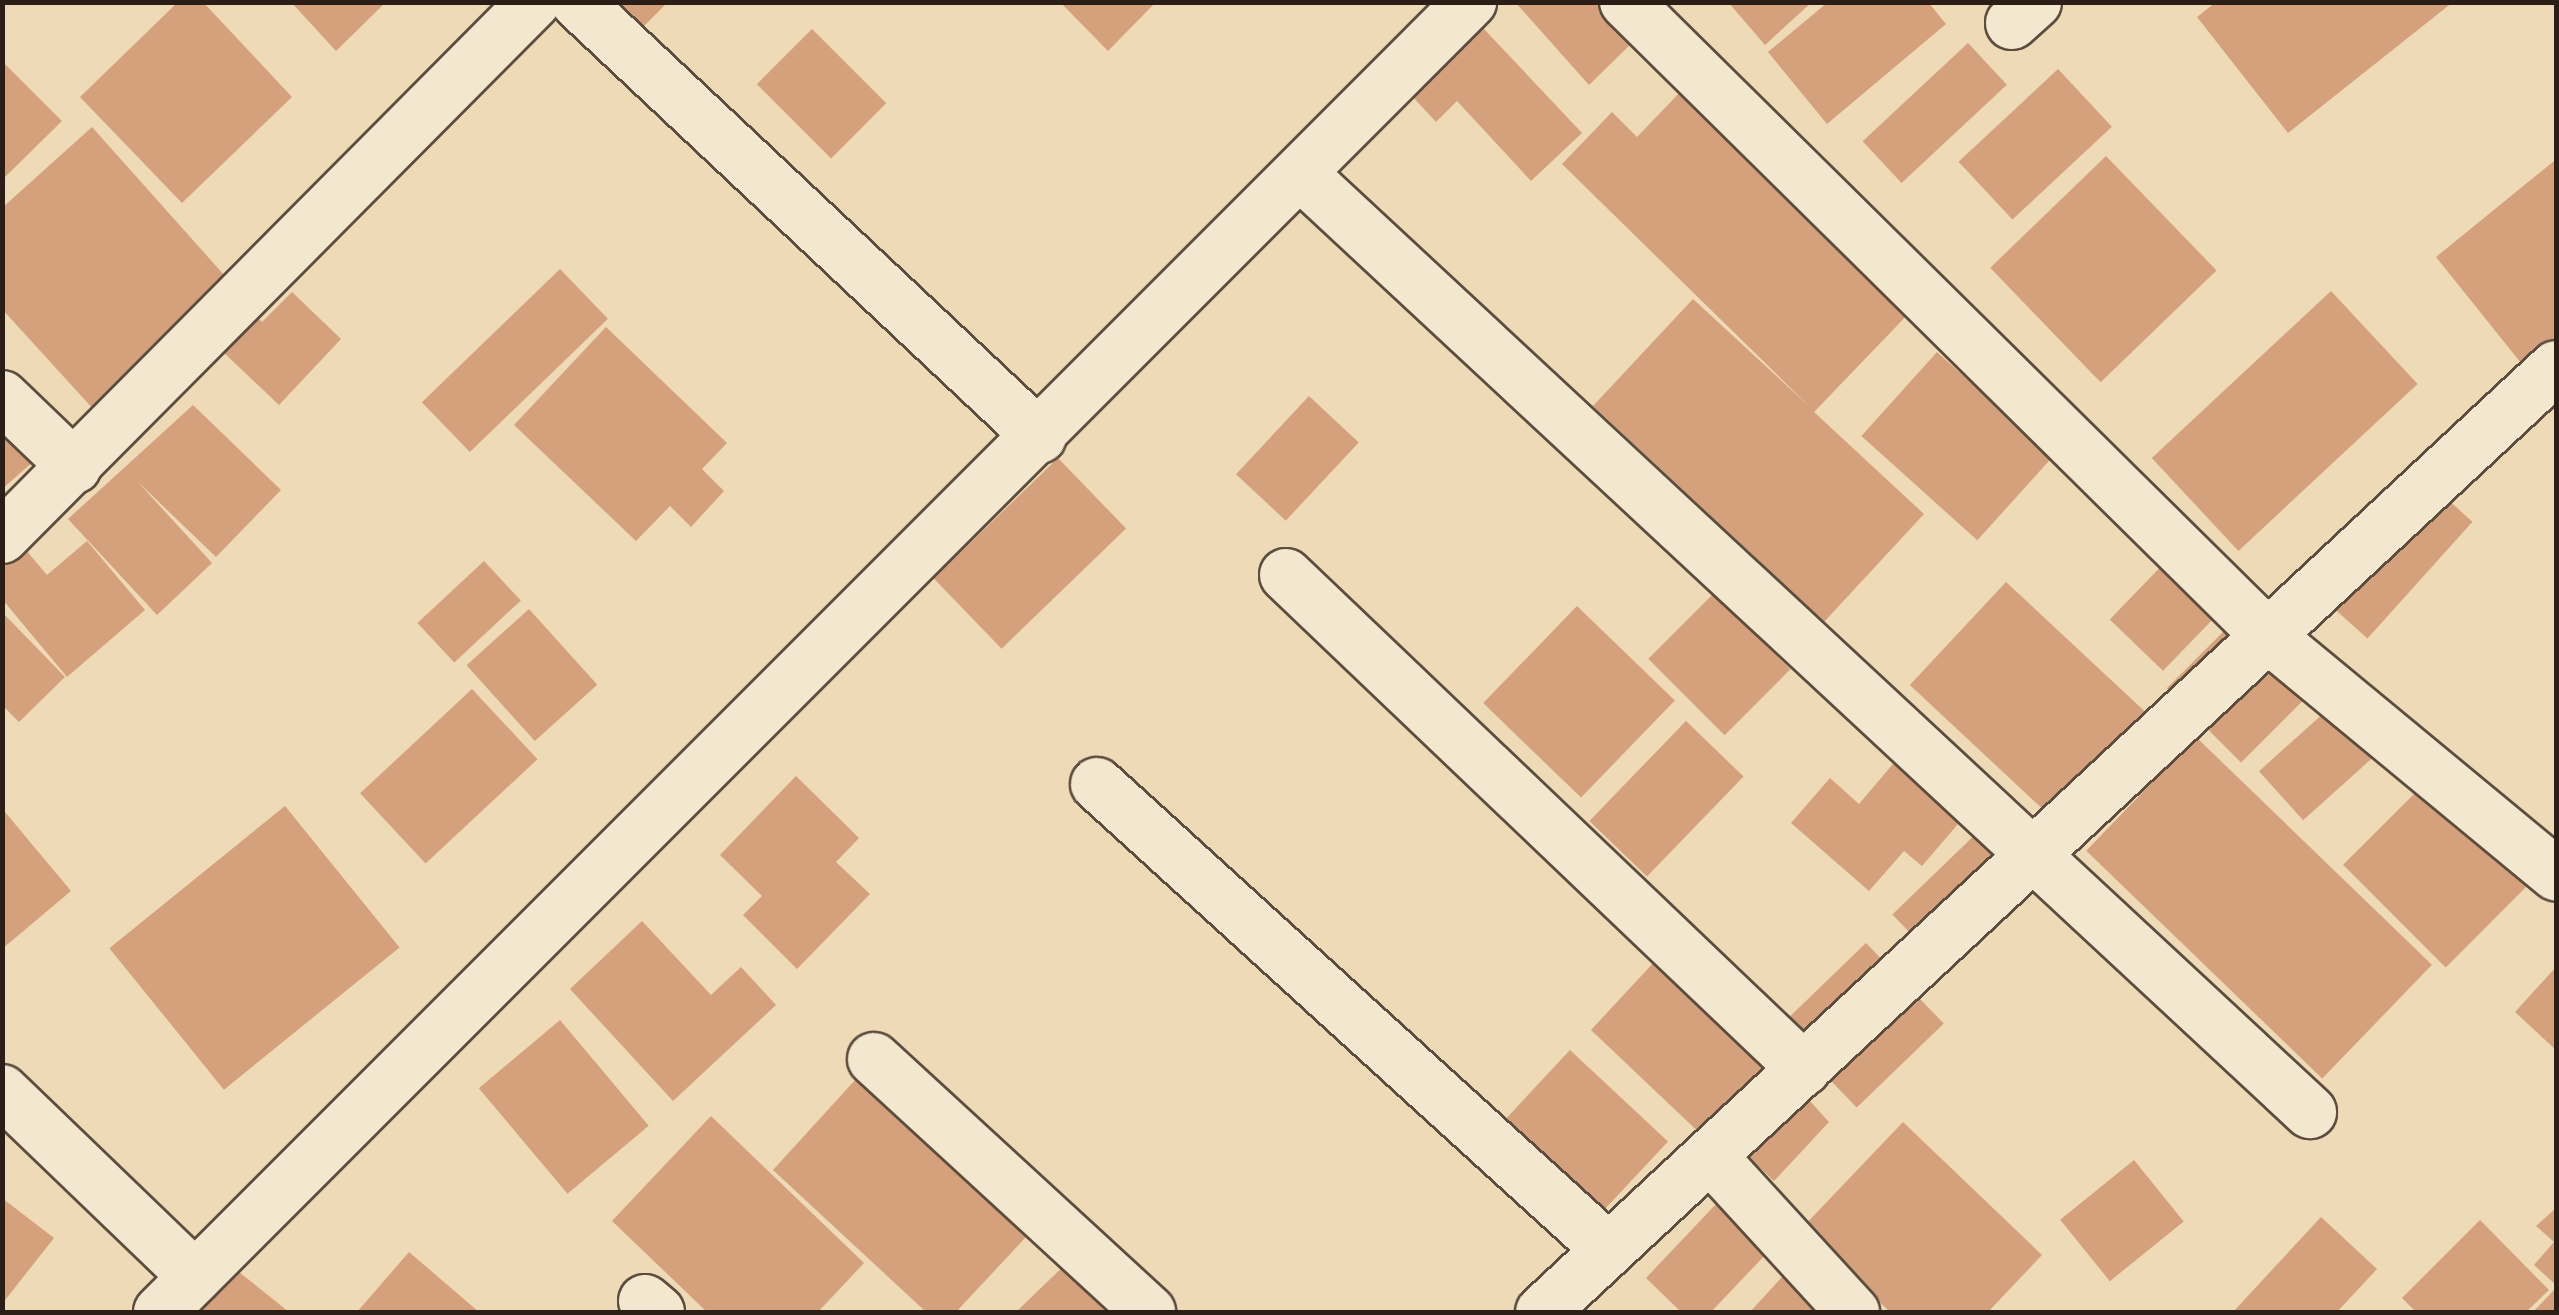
<!DOCTYPE html>
<style>
body{margin:0}
#map{position:relative;width:2559px;height:1315px;overflow:hidden;background:#eedab7;font-family:"IM FELL French Canon",serif}
div>[style]{position:absolute}
.building>*{inset:0;background:#d5a07c;transform-origin:0 0}
.roads{filter:drop-shadow(2px 0 #5c4d3e) drop-shadow(-2px 0 #5c4d3e) drop-shadow(0 2px #5c4d3e) drop-shadow(0 -2px #5c4d3e)}
.minor>*{height:52px;margin:-26px;padding:0 26px;transform-origin:26px;border-radius:26px;background:#f4e7d0}
span{translate:-50% -50%;white-space:nowrap;text-align:center;line-height:1.15;-webkit-text-stroke:9px #f4e7d0;paint-order:stroke}
.frame{position:absolute;inset:0;border:5px solid #2b1e16;pointer-events:none}
</style>
<div id="map">
<div class="building">
<div style="clip-path:polygon(178px 2px,203px 2px,292px 97px,182px 203px,80px 97px)"></div>
<div style="clip-path:polygon(291px 2px,386px 2px,336px 51px)"></div>
<div style="clip-path:polygon(620px 2px,668px 2px,643px 27px)"></div>
<div style="clip-path:polygon(1060px 2px,1156px 2px,1108px 51px)"></div>
<div style="clip-path:polygon(1515px 2px,1601px 2px,1636px 39px,1589px 85px)"></div>
<div style="clip-path:polygon(1728px 2px,1812px 2px,1765px 45px)"></div>
<div style="clip-path:polygon(1828px 2px,1928px 2px,1946px 24px,1827px 124px,1768px 52px)"></div>
<div style="clip-path:polygon(2216px 2px,2453px 2px,2288px 133px,2197px 17px)"></div>
<div style="clip-path:polygon(1483px 28px,1582px 133px,1531px 181px,1457px 101px,1436px 122px,1412px 96px)"></div>
<div style="left:812px;top:29px;width:105px;height:78px;rotate:45deg"></div>
<div style="left:1968px;top:43px;width:57px;height:144px;rotate:47deg"></div>
<div style="clip-path:polygon(2px 61px,62px 121px,2px 180px)"></div>
<div style="left:2058px;top:69px;width:79px;height:136px;rotate:47deg"></div>
<div style="clip-path:polygon(1687px 85px,1915px 307px,1814px 412px,1924px 514px,1824px 622px,1593px 406px,1693px 299px,1811px 408px,1562px 164px,1612px 112px,1637px 137px)"></div>
<div style="clip-path:polygon(92px 127px,233px 285px,95px 411px,2px 309px,2px 208px)"></div>
<div style="left:2106px;top:156px;width:159px;height:161px;rotate:46deg"></div>
<div style="clip-path:polygon(2554px 161px,2556px 342px,2525px 368px,2436px 257px)"></div>
<div style="left:560px;top:269px;width:69px;height:192px;rotate:46deg"></div>
<div style="left:2331px;top:291px;width:127px;height:245px;rotate:47deg"></div>
<div style="clip-path:polygon(292px 292px,341px 339px,279px 405px,220px 349px,253px 313px,262px 322px)"></div>
<div style="clip-path:polygon(606px 327px,727px 443px,702px 469px,724px 491px,691px 527px,670px 506px,636px 541px,514px 425px)"></div>
<div style="left:1937px;top:352px;width:156px;height:113px;rotate:42deg"></div>
<div style="left:1309px;top:396px;width:68px;height:107px;rotate:43deg"></div>
<div style="clip-path:polygon(193px 405px,281px 490px,216px 557px,137px 481px,212px 563px,157px 615px,68px 519px)"></div>
<div style="clip-path:polygon(2px 426px,34px 461px,2px 489px)"></div>
<div style="left:1058px;top:458px;width:98px;height:173px;rotate:46deg"></div>
<div style="left:2416px;top:471px;width:76px;height:157px;rotate:42deg"></div>
<div style="clip-path:polygon(87px 541px,145px 610px,67px 677px,2px 599px,2px 568px,25px 549px,47px 575px)"></div>
<div style="left:2173px;top:554px;width:74px;height:91px;rotate:44deg"></div>
<div style="left:484px;top:561px;width:54px;height:91px;rotate:47deg"></div>
<div style="left:2006px;top:582px;width:231px;height:141px;rotate:43deg"></div>
<div style="left:1714px;top:593px;width:108px;height:93px;rotate:45deg"></div>
<div style="left:1577px;top:606px;width:136px;height:135px;rotate:44deg"></div>
<div style="left:529px;top:609px;width:102px;height:84px;rotate:48deg"></div>
<div style="clip-path:polygon(2px 612px,65px 677px,19px 722px,2px 705px)"></div>
<div style="left:2241px;top:614px;width:105px;height:105px;rotate:45deg"></div>
<div style="left:472px;top:689px;width:96px;height:153px;rotate:47deg"></div>
<div style="left:2337px;top:701px;width:66px;height:105px;rotate:48deg"></div>
<div style="left:1686px;top:721px;width:80px;height:139px;rotate:44deg"></div>
<div style="left:2196px;top:737px;width:328px;height:158px;rotate:44deg"></div>
<div style="clip-path:polygon(1898px 758px,1964px 817px,1922px 866px,1904px 851px,1869px 891px,1791px 823px,1830px 778px,1859px 804px)"></div>
<div style="clip-path:polygon(796px 776px,859px 838px,836px 862px,870px 894px,797px 969px,743px 915px,762px 896px,720px 855px)"></div>
<div style="left:2428px;top:780px;width:145px;height:120px;rotate:45deg"></div>
<div style="left:285px;top:806px;width:182px;height:226px;rotate:51deg"></div>
<div style="clip-path:polygon(5px 812px,71px 891px,2px 949px,2px 815px)"></div>
<div style="left:1983px;top:827px;width:76px;height:126px;rotate:46deg"></div>
<div style="clip-path:polygon(642px 921px,711px 995px,741px 967px,776px 1005px,673px 1101px,570px 989px)"></div>
<div style="left:1866px;top:943px;width:112px;height:121px;rotate:46deg"></div>
<div style="clip-path:polygon(1669px 946px,1829px 1122px,1774px 1181px,1719px 1129px,1707px 1140px,1591px 1030px)"></div>
<div style="clip-path:polygon(2556px 967px,2556px 1050px,2515px 1012px)"></div>
<div style="left:560px;top:1020px;width:138px;height:106px;rotate:50deg"></div>
<div style="left:1570px;top:1050px;width:134px;height:111px;rotate:43deg"></div>
<div style="clip-path:polygon(856px 1079px,1026px 1237px,956px 1312px,926px 1312px,773px 1170px)"></div>
<div style="clip-path:polygon(711px 1116px,864px 1263px,818px 1312px,707px 1312px,612px 1221px)"></div>
<div style="clip-path:polygon(1903px 1122px,2042px 1255px,1988px 1312px,1890px 1312px,1802px 1228px)"></div>
<div style="left:2134px;top:1160px;width:79px;height:95px;rotate:51deg"></div>
<div style="clip-path:polygon(2px 1198px,54px 1238px,2px 1304px)"></div>
<div style="clip-path:polygon(1716px 1204px,1767px 1253px,1711px 1312px,1681px 1312px,1646px 1278px)"></div>
<div style="clip-path:polygon(2556px 1208px,2556px 1285px,2534px 1265px,2554px 1242px,2536px 1226px)"></div>
<div style="clip-path:polygon(2321px 1217px,2377px 1269px,2337px 1312px,2233px 1312px)"></div>
<div style="clip-path:polygon(2480px 1220px,2549px 1290px,2526px 1312px,2416px 1312px,2402px 1298px)"></div>
<div style="clip-path:polygon(409px 1252px,479px 1312px,357px 1312px)"></div>
<div style="clip-path:polygon(219px 1256px,289px 1312px,175px 1312px)"></div>
<div style="clip-path:polygon(1071px 1259px,1123px 1312px,1016px 1312px)"></div>
<div style="clip-path:polygon(1783px 1276px,1823px 1312px,1750px 1312px)"></div>
<div style="clip-path:polygon(2554px 1290px,2556px 1312px,2533px 1312px)"></div>
</div>
<div class="roads">
<div class="minor">
<div style="left:577px;top:2px;width:635px;rotate:43.21deg"></div>
<div style="left:1626px;top:2px;width:902px;rotate:44.64deg"></div>
<div style="left:2268px;top:636px;width:374px;rotate:39.6deg"></div>
<div style="left:2012px;top:23px;width:31px;rotate:-42deg"></div>
<div style="left:1303px;top:176px;width:1375px;rotate:42.91deg"></div>
<div style="left:2px;top:397px;width:101px;rotate:43.8deg"></div>
<div style="left:2px;top:537px;width:754px;rotate:-45.16deg"></div>
<div style="left:1286px;top:575px;width:716px;rotate:43.64deg"></div>
<div style="left:1097px;top:784px;width:692px;rotate:42.31deg"></div>
<div style="left:874px;top:1059px;width:374px;rotate:42.6deg"></div>
<div style="left:2px;top:1091px;width:268px;rotate:43.9deg"></div>
<div style="left:1710px;top:1156px;width:212px;rotate:47.5deg"></div>
<div style="left:645px;top:1301px;width:17px;rotate:40deg"></div>
<div style="left:160px;top:1312px;width:1853px;rotate:-45deg"></div>
<div style="left:1542px;top:1312px;width:1386px;rotate:-42.98deg"></div>
</div>
</div>
<div class="frame"></div>
</div>
